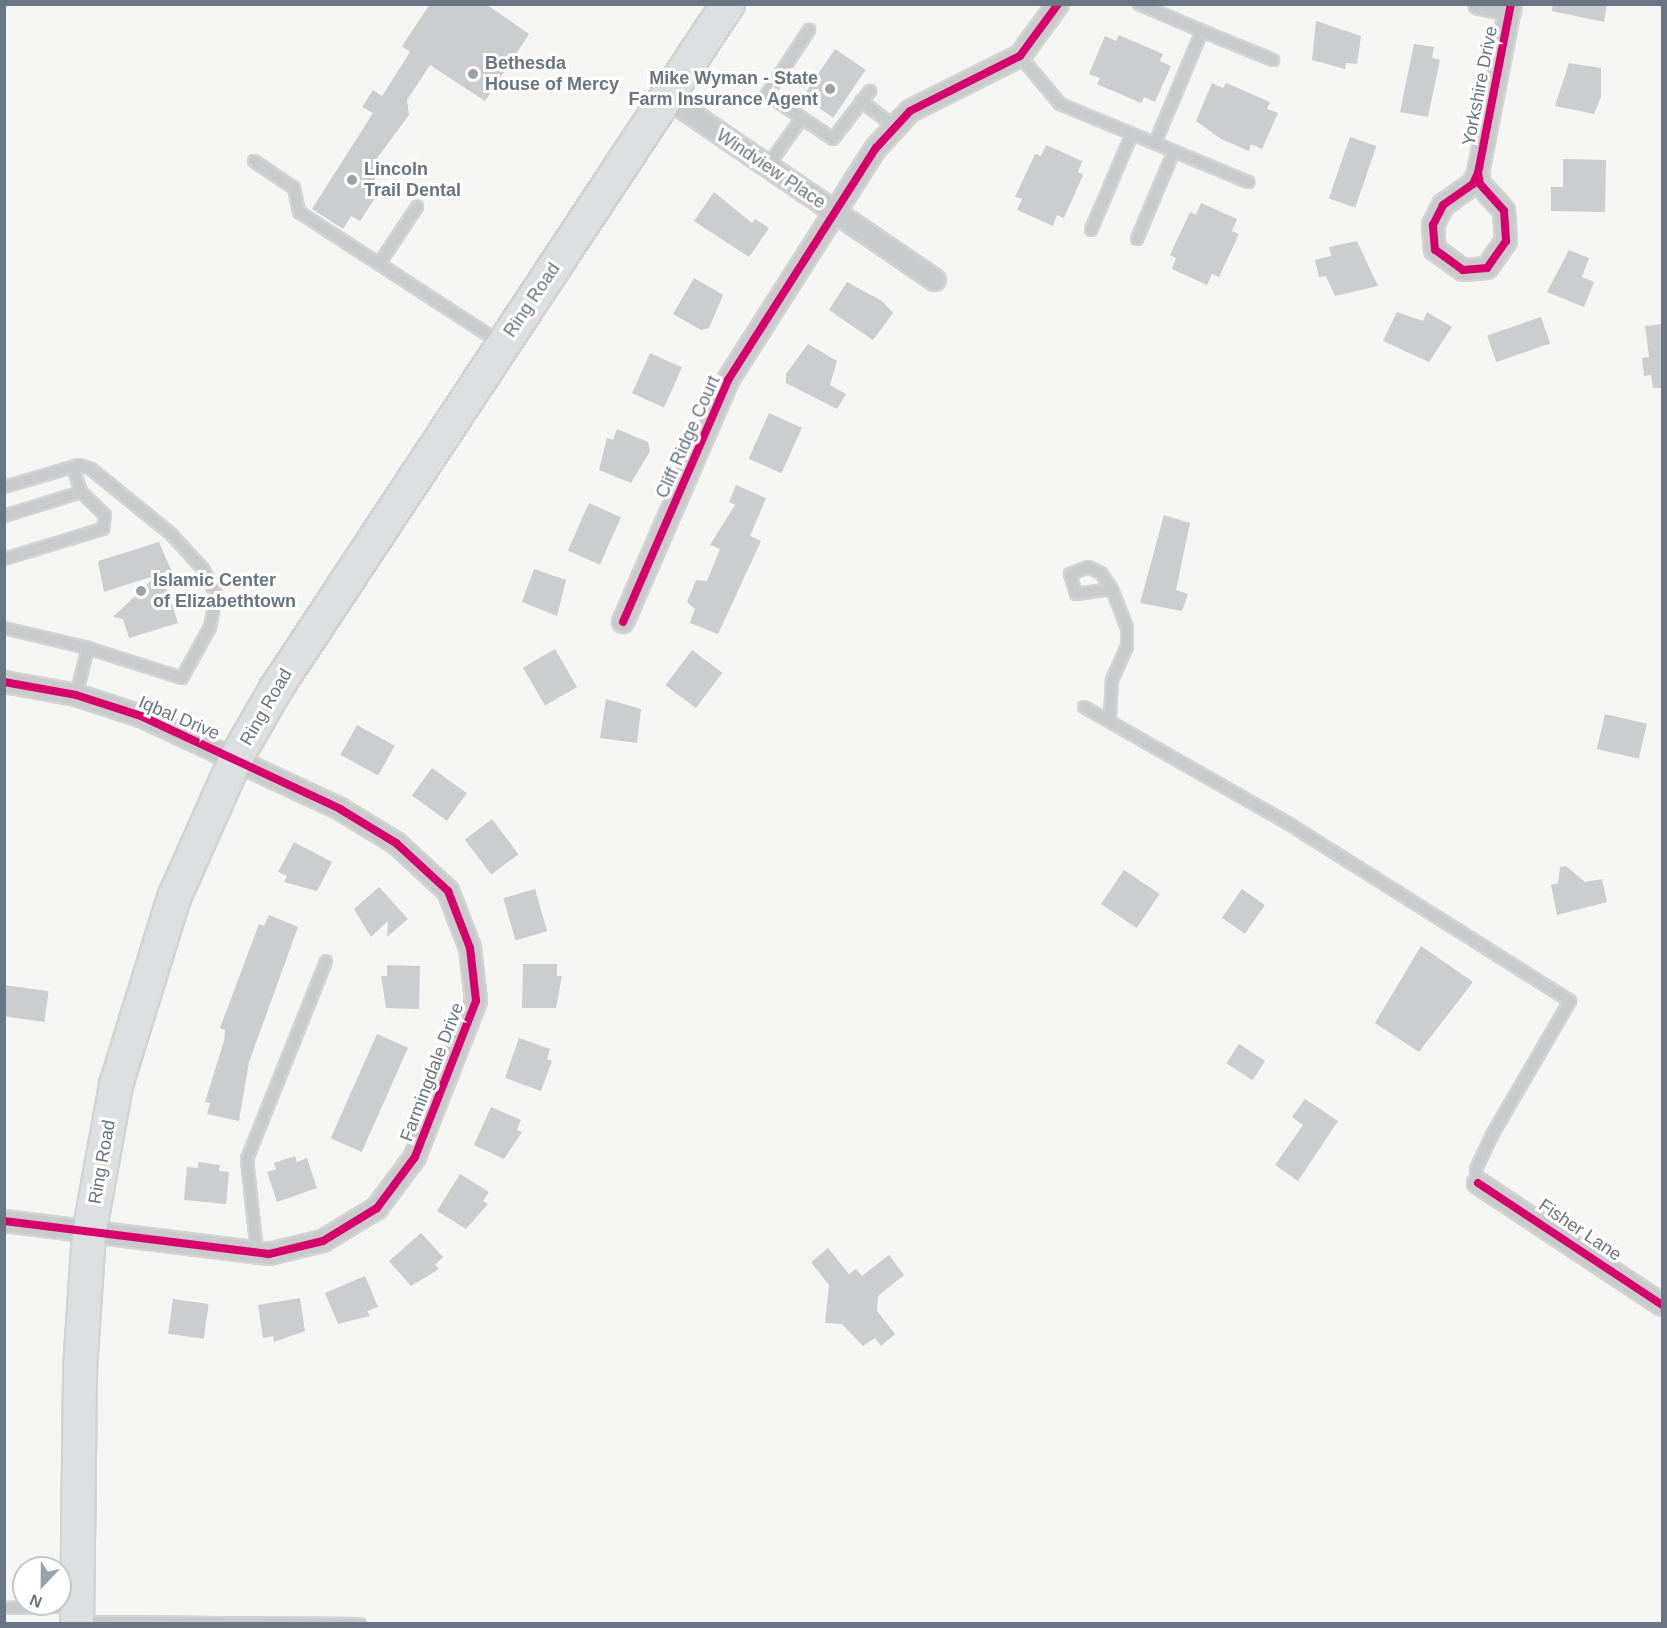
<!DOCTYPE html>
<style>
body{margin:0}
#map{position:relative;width:1667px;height:1628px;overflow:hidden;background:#f5f5f4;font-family:Helvetica,sans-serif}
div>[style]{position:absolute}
.building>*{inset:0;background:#cccdce;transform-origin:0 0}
.roads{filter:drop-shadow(2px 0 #d2d3d3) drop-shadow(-2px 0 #d2d3d3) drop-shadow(0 2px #d2d3d3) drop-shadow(0 -2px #d2d3d3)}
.lane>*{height:10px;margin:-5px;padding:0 5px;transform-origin:5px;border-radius:5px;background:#c9cacb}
.street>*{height:20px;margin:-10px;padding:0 10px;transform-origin:10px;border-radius:10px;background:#c9cacb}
.primary>*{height:32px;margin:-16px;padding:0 16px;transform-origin:16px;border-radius:16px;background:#dedfe0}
.cycleway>*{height:8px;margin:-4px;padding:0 4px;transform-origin:4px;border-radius:4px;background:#d6006c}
.dots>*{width:16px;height:16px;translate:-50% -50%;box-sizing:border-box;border:3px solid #fff;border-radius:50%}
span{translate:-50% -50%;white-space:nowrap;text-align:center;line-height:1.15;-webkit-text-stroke:6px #fff;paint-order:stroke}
.poi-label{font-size:18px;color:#677682;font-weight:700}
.left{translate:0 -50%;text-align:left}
.right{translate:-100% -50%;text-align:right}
.street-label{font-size:18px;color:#677682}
.frame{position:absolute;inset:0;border:6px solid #677682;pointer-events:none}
.north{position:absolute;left:12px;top:1556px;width:60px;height:60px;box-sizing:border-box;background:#fff;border:2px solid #c2c8cd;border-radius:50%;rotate:202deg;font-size:16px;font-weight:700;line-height:24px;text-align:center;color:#677682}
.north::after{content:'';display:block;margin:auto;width:21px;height:27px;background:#99a2aa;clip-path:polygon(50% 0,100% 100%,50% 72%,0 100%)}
</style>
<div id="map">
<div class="building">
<div style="clip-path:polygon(430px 4px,486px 4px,529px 34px,485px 101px,430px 65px,407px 100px,409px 115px,372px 165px,380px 170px,368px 190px,377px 195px,360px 221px,351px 216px,343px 229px,312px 209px,373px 113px,362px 107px,373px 90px,382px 96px,410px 52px,402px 46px)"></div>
<div style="clip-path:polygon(1553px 4px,1607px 4px,1604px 22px,1552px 11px)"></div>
<div style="clip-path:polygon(1316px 21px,1361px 36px,1357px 64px,1346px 63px,1345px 69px,1312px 60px)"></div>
<div style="clip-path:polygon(1119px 35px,1163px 54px,1160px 61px,1171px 66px,1155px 102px,1144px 97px,1141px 103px,1097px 84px,1100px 78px,1089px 74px,1105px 36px,1116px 41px)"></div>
<div style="clip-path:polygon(1414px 44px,1434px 47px,1432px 58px,1440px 60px,1428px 117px,1400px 112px)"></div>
<div style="left:835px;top:49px;width:37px;height:58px;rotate:34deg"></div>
<div style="clip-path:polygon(1569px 63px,1601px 68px,1601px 97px,1594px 114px,1555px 106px)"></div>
<div style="clip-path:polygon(1212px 83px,1223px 88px,1226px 83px,1270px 102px,1267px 109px,1278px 113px,1262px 149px,1251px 144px,1249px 151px,1221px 139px,1196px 121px)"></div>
<div style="left:1350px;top:137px;width:28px;height:65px;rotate:19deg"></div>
<div style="clip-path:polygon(1046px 145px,1082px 161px,1078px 172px,1083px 175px,1064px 218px,1057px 215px,1053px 226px,1017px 210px,1022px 199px,1015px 197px,1035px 154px,1041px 156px)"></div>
<div style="clip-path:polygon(1563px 159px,1606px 160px,1605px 212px,1551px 211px,1551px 187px,1563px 187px)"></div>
<div style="clip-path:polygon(714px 192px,752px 223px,755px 219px,769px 228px,749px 257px,694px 221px)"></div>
<div style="clip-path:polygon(1201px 203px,1237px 219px,1232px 231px,1239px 234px,1219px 277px,1212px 274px,1207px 285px,1172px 269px,1176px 258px,1170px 255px,1190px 212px,1196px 215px)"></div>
<div style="clip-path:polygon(1357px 241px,1378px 286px,1335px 296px,1326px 276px,1319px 277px,1315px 260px,1331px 256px,1329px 247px)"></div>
<div style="clip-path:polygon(1569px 250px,1589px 258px,1582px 277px,1594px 282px,1584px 307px,1547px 292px)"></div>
<div style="clip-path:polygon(694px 278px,723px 295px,709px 328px,701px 330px,673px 314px)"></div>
<div style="clip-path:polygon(847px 282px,882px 301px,893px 313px,873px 340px,829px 310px)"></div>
<div style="clip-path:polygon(1397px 312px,1423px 321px,1427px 312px,1452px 327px,1429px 362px,1383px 341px)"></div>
<div style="left:1541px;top:317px;width:28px;height:57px;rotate:71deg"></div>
<div style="clip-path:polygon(1662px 324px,1662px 388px,1653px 388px,1651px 375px,1644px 376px,1642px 358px,1649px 357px,1645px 326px)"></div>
<div style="clip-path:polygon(808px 344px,837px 361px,830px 385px,846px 394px,837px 409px,786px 383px,786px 374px)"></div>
<div style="left:650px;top:353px;width:35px;height:44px;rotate:24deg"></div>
<div style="left:769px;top:413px;width:36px;height:50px;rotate:24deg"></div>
<div style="clip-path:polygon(617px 429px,648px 442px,650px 451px,631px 483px,599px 470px,607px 438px,613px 440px)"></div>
<div style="clip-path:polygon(736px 485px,766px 498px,750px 536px,761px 541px,718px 634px,690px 623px,695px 609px,687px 602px,696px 580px,707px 581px,720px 549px,710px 545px,735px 505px,729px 502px)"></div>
<div style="left:589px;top:503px;width:35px;height:52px;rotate:24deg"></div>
<div style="clip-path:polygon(1164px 515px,1190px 523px,1176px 590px,1188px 594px,1182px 611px,1140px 603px)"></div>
<div style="clip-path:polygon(159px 542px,171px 570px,162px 573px,178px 623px,129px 638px,123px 619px,113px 617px,157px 575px,104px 592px,98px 561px)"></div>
<div style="clip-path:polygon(534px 569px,566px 580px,557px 616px,522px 602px)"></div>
<div style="left:555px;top:649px;width:44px;height:37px;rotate:60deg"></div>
<div style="left:692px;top:650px;width:38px;height:44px;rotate:37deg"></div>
<div style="clip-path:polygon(606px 699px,641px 709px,637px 743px,600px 738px)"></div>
<div style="left:1605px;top:714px;width:43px;height:36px;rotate:13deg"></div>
<div style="left:357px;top:725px;width:43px;height:34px;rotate:29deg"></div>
<div style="left:432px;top:768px;width:43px;height:34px;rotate:36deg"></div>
<div style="left:492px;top:819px;width:44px;height:34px;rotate:53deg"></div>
<div style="clip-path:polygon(294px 842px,332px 862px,317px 891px,284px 882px,287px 876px,278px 872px)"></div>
<div style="clip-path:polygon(1566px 866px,1585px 882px,1602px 879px,1607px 902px,1557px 915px,1551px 885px,1558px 883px,1560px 867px)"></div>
<div style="left:1124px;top:870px;width:43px;height:41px;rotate:34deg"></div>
<div style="clip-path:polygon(379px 887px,408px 919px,387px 937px,388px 921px,371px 937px,354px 909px)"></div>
<div style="left:535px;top:889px;width:44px;height:33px;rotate:74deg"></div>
<div style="left:1242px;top:889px;width:28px;height:35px;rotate:35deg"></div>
<div style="clip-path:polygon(269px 915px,298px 927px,249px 1062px,239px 1121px,207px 1114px,210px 1103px,205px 1102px,224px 1041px,225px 1030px,220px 1028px,259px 924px,264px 926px)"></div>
<div style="clip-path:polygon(1421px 946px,1473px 982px,1419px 1052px,1375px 1023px)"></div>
<div style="clip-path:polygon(523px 964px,557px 964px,557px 976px,562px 976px,556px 1008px,522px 1008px)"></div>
<div style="clip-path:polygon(387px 965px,420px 966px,419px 1009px,386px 1008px,381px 976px,387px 976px)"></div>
<div style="left:4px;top:985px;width:45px;height:31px;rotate:8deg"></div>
<div style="left:377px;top:1034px;width:34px;height:114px;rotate:24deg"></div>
<div style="clip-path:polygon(519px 1038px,550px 1049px,547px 1059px,552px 1061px,541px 1091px,505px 1078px)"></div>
<div style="left:1239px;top:1044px;width:31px;height:23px;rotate:33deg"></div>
<div style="clip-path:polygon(1305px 1099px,1338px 1121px,1298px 1181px,1275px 1165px,1303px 1125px,1292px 1117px)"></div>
<div style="clip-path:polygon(491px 1107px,521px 1120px,517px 1130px,522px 1132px,504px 1159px,474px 1145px)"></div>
<div style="clip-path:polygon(295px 1156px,297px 1162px,307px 1158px,317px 1188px,277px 1202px,267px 1172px,276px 1169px,274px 1163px)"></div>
<div style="clip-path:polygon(198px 1162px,220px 1165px,219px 1171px,229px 1172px,226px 1204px,184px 1200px,187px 1167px,198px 1168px)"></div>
<div style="clip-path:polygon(460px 1174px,489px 1192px,483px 1201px,488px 1204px,466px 1229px,437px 1211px)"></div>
<div style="clip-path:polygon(421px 1233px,443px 1257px,435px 1265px,439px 1269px,411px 1286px,389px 1261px)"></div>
<div style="clip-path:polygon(828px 1248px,849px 1274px,856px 1269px,862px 1276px,889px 1255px,904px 1275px,878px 1296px,877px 1311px,895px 1334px,881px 1346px,875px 1338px,863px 1346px,842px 1324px,825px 1323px,829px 1285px,811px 1262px)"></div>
<div style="clip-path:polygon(365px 1276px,378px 1307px,367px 1311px,370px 1316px,338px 1324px,325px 1293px)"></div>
<div style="clip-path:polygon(300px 1298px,305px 1331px,274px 1342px,273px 1336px,263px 1338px,258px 1305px)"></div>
<div style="left:173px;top:1299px;width:36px;height:35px;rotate:8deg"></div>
</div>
<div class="roads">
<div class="lane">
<div style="left:1139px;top:4px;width:69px;rotate:23.2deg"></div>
<div style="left:1020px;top:56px;width:62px;rotate:50.2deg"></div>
<div style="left:1060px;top:104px;width:204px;rotate:22.5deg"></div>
<div style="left:861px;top:101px;width:41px;rotate:37.1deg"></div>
<div style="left:802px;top:118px;width:37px;rotate:34deg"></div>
<div style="left:833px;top:139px;width:61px;rotate:-52.4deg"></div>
<div style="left:1155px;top:143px;width:121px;rotate:-67.2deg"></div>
<div style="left:1202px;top:31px;width:77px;rotate:22.2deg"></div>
<div style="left:254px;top:161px;width:48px;rotate:34deg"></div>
<div style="left:294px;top:188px;width:25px;rotate:78deg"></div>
<div style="left:299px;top:212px;width:242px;rotate:33deg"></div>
<div style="left:767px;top:167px;width:60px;rotate:-54.5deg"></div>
<div style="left:802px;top:118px;width:42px;rotate:-145.6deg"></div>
<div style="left:767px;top:94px;width:77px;rotate:-56.7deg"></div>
<div style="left:1091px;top:230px;width:104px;rotate:-66.9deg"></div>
<div style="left:1137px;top:239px;width:95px;rotate:-67.2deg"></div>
<div style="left:379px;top:264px;width:69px;rotate:-56.3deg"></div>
<div style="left:4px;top:487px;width:78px;rotate:-16.3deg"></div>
<div style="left:79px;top:465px;width:13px;rotate:18deg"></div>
<div style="left:91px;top:469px;width:103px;rotate:39.1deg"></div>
<div style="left:171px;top:534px;width:47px;rotate:47.6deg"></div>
<div style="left:203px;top:569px;width:28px;rotate:63deg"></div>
<div style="left:216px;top:594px;width:34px;rotate:100deg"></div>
<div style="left:210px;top:627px;width:58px;rotate:118.8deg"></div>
<div style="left:182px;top:678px;width:99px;rotate:-162.3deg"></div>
<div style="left:88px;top:648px;width:49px;rotate:104.3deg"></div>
<div style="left:4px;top:516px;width:81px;rotate:-17.3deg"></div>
<div style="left:4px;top:559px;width:103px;rotate:-16.9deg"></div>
<div style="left:103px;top:529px;width:14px;rotate:-82deg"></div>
<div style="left:105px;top:515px;width:33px;rotate:-136deg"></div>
<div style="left:81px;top:492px;width:26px;rotate:-108deg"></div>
<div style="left:4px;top:628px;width:86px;rotate:13.4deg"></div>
<div style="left:1084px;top:707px;width:236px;rotate:29.7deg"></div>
<div style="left:1289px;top:824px;width:332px;rotate:32.2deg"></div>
<div style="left:1570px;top:1001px;width:155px;rotate:120.2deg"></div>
<div style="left:1492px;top:1135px;width:38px;rotate:115deg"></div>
<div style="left:1476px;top:1170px;width:13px;rotate:81deg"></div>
<div style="left:1110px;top:717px;width:37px;rotate:-87deg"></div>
<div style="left:1112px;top:680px;width:37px;rotate:-66deg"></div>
<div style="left:1127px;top:646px;width:18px;rotate:-90deg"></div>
<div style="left:1127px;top:628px;width:42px;rotate:-111deg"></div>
<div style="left:1112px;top:589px;width:19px;rotate:-125deg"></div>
<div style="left:1101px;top:573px;width:14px;rotate:-155deg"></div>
<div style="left:1088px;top:567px;width:19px;rotate:159deg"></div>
<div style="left:1070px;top:574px;width:21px;rotate:73deg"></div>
<div style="left:1076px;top:594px;width:36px;rotate:-8deg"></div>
<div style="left:257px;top:1253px;width:95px;rotate:-96.1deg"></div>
<div style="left:247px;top:1159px;width:213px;rotate:-68.2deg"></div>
<div style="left:4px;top:1608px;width:70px;rotate:-1.6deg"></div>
<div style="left:80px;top:1622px;width:280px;rotate:0.4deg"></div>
</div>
<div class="street">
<div style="left:1479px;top:4px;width:32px;rotate:11deg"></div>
<div style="left:668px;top:98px;width:323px;rotate:34.3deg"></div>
<div style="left:1478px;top:173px;width:11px;rotate:80deg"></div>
<div style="left:1480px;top:184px;width:36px;rotate:48deg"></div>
<div style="left:1504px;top:211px;width:30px;rotate:86deg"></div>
<div style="left:1506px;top:241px;width:33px;rotate:125deg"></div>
<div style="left:1487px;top:268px;width:24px;rotate:175deg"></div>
<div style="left:1463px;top:270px;width:34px;rotate:-144deg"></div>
<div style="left:1435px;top:250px;width:25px;rotate:-95deg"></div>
<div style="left:1433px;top:225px;width:22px;rotate:-63deg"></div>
<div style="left:1443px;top:205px;width:37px;rotate:-35deg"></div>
<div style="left:1473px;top:184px;width:12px;rotate:-66deg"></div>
<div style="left:1478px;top:173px;width:172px;rotate:-79deg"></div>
<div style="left:623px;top:622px;width:264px;rotate:-66.5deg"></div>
<div style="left:728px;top:380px;width:275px;rotate:-57.5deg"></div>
<div style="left:876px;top:148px;width:50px;rotate:-47.4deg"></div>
<div style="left:910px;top:111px;width:123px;rotate:-26.6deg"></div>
<div style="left:1020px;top:56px;width:64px;rotate:-53.8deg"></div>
<div style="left:4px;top:682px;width:73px;rotate:10.2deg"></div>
<div style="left:76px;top:695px;width:68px;rotate:17.9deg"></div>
<div style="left:141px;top:716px;width:220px;rotate:25deg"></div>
<div style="left:340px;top:809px;width:66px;rotate:31.3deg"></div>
<div style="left:396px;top:843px;width:71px;rotate:42.7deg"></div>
<div style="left:448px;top:891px;width:61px;rotate:68.9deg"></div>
<div style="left:470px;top:948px;width:53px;rotate:83.5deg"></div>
<div style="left:476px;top:1001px;width:168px;rotate:111.4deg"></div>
<div style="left:415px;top:1157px;width:64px;rotate:126.7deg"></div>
<div style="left:377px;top:1208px;width:63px;rotate:148.6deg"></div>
<div style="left:323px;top:1241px;width:56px;rotate:166.5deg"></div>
<div style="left:269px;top:1254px;width:267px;rotate:-172.9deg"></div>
<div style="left:1478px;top:1183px;width:221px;rotate:33.5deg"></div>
</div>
<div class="primary">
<div style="left:77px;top:1624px;width:255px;rotate:-89.3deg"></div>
<div style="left:80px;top:1369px;width:135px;rotate:-86.2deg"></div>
<div style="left:89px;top:1234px;width:151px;rotate:-79.7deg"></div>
<div style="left:116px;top:1085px;width:196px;rotate:-72.8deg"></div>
<div style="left:174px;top:898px;width:153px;rotate:-66.1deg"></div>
<div style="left:236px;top:758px;width:82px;rotate:-60deg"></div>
<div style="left:277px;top:687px;width:818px;rotate:-56.56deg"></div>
</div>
</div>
<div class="cycleway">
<div style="left:1478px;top:173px;width:11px;rotate:80deg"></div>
<div style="left:1480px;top:184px;width:36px;rotate:48deg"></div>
<div style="left:1504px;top:211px;width:30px;rotate:86deg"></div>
<div style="left:1506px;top:241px;width:33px;rotate:125deg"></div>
<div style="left:1487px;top:268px;width:24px;rotate:175deg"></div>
<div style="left:1463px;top:270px;width:34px;rotate:-144deg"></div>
<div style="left:1435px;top:250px;width:25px;rotate:-95deg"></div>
<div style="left:1433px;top:225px;width:22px;rotate:-63deg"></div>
<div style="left:1443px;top:205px;width:37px;rotate:-35deg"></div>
<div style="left:1473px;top:184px;width:12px;rotate:-66deg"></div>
<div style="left:1478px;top:173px;width:172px;rotate:-79deg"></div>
<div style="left:623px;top:622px;width:264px;rotate:-66.5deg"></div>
<div style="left:728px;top:380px;width:275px;rotate:-57.5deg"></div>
<div style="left:876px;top:148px;width:50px;rotate:-47.4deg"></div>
<div style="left:910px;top:111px;width:123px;rotate:-26.6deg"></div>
<div style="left:1020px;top:56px;width:64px;rotate:-53.8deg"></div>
<div style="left:4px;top:682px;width:73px;rotate:10.2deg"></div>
<div style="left:76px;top:695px;width:68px;rotate:17.9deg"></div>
<div style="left:141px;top:716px;width:220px;rotate:25deg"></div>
<div style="left:340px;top:809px;width:66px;rotate:31.3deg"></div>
<div style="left:396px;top:843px;width:71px;rotate:42.7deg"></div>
<div style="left:448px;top:891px;width:61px;rotate:68.9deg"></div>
<div style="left:470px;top:948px;width:53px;rotate:83.5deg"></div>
<div style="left:476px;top:1001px;width:168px;rotate:111.4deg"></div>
<div style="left:415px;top:1157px;width:64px;rotate:126.7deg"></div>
<div style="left:377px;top:1208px;width:63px;rotate:148.6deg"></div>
<div style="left:323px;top:1241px;width:56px;rotate:166.5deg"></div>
<div style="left:269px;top:1254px;width:267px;rotate:-172.9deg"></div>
<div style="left:1478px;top:1183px;width:221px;rotate:33.5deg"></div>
</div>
<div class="dots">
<div style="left:473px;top:74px;background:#99a2aa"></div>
<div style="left:830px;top:89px;background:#99a2aa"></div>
<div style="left:352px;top:180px;background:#99a2aa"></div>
<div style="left:141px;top:591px;background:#99a2aa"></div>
</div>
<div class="poi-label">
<span class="left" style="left:485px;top:74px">Bethesda<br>House of Mercy</span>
<span class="right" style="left:818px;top:89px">Mike Wyman - State<br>Farm Insurance Agent</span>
<span class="left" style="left:364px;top:180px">Lincoln<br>Trail Dental</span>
<span class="left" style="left:153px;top:591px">Islamic Center<br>of Elizabethtown</span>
</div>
<div class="street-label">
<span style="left:1480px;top:86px;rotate:-79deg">Yorkshire Drive</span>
<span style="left:771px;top:169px;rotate:34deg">Windview Place</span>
<span style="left:532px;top:300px;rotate:-56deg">Ring Road</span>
<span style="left:688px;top:437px;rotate:-66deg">Cliff Ridge Court</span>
<span style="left:266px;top:707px;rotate:-60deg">Ring Road</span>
<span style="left:179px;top:718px;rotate:23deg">Iqbal Drive</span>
<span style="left:432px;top:1072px;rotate:-69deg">Farmingdale Drive</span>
<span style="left:102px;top:1162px;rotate:-80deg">Ring Road</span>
<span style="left:1580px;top:1230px;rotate:34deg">Fisher Lane</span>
</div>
<div class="frame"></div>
<div class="north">N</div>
</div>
